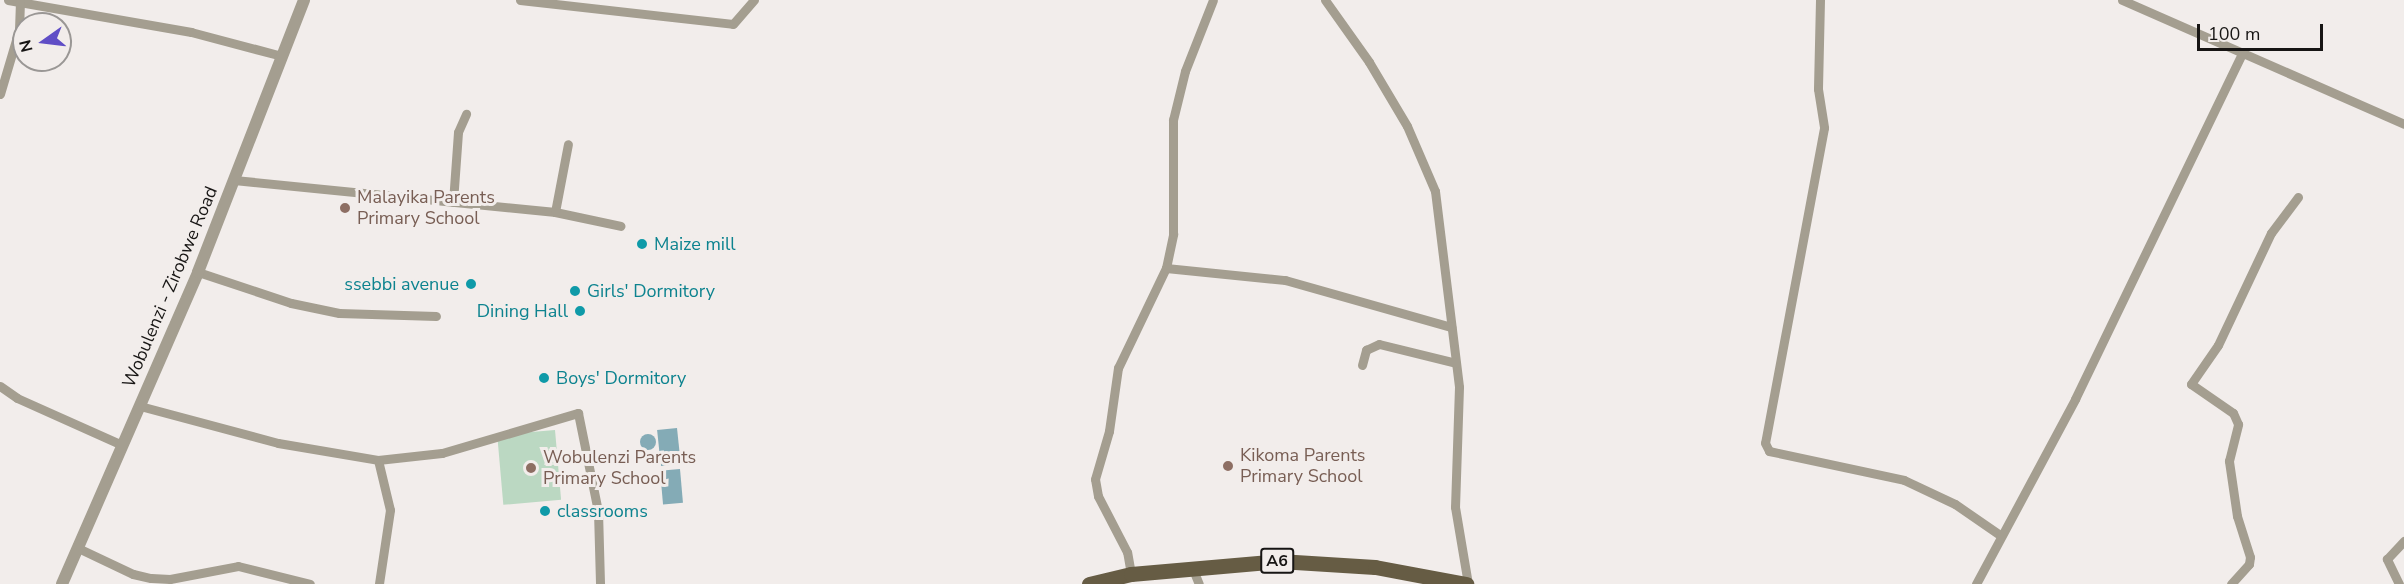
<!DOCTYPE html>
<style>
body{margin:0}
#map{position:relative;width:2404px;height:584px;overflow:hidden;background:#f2edeb;font-family:"Nunito Sans",sans-serif}
div>[style]{position:absolute}
.green>*{inset:0;background:#bbd8c2;transform-origin:0 0}
.water>*{inset:0;background:#84abb6;transform-origin:0 0}
.round{border-radius:50%}
.minor>*{height:9px;margin:-4.5px;padding:0 4.5px;transform-origin:4.5px;border-radius:4.5px;background:#a49e90}
.tertiary>*{height:12px;margin:-6px;padding:0 6px;transform-origin:6px;border-radius:6px;background:#a49e90}
.primary>*{height:15px;margin:-7.5px;padding:0 7.5px;transform-origin:7.5px;border-radius:7.5px;background:#665c44}
.dots>*{width:16px;height:16px;translate:-50% -50%;box-sizing:border-box;border:3px solid #f2edeb;border-radius:50%}
span{translate:-50% -50%;white-space:nowrap;text-align:center;line-height:1.15;-webkit-text-stroke:6px #f2edeb;paint-order:stroke}
.shield-label span{padding:2px 4px;background:#f2edeb;border:2px solid;border-radius:4px;-webkit-text-stroke-width:0}
.shield-label{font-size:16px;color:#171514;font-weight:700}
.education-label{font-size:18px;color:#785e54}
.left{translate:0 -50%;text-align:left}
.culture-label{font-size:18px;color:#0d838f}
.right{translate:-100% -50%;text-align:right}
.street-label{font-size:18px;color:#171514}
.north{position:absolute;left:12px;top:12px;width:60px;height:60px;box-sizing:border-box;background:#f2edeb;border:2px solid #9a9795;border-radius:50%;rotate:256deg;font-size:16px;font-weight:700;line-height:24px;text-align:center;color:#171514}
.north::after{content:'';display:block;margin:auto;width:21px;height:27px;background:#604ec6;clip-path:polygon(50% 0,100% 100%,50% 72%,0 100%)}
.scale{position:absolute;left:2197px;top:24px;width:126px;height:27px;box-sizing:border-box;border:3px solid #171514;border-top:0;padding-left:8px;font-size:18px;line-height:21px;white-space:nowrap;color:#171514;-webkit-text-stroke:4px #f2edeb;paint-order:stroke}
</style>
<div id="map">
<div class="green">
<div style="left:555px;top:430px;width:70px;height:58px;rotate:85deg"></div>
</div>
<div class="water">
<div style="left:677px;top:428px;width:36px;height:20px;rotate:84deg"></div>
<div class="round" style="left:640px;top:434px;width:16px;height:16px"></div>
<div style="left:680px;top:469px;width:34px;height:20px;rotate:85deg"></div>
</div>
<div class="minor">
<div style="left:8px;top:0;width:186px;rotate:9.9deg"></div>
<div style="left:191px;top:32px;width:94px;rotate:14.8deg"></div>
<div style="left:520px;top:0;width:214px;rotate:6.4deg"></div>
<div style="left:733px;top:24px;width:32px;rotate:-49deg"></div>
<div style="left:1325px;top:0;width:76px;rotate:54.6deg"></div>
<div style="left:1369px;top:62px;width:74px;rotate:59.3deg"></div>
<div style="left:1407px;top:126px;width:71px;rotate:66.7deg"></div>
<div style="left:1435px;top:191px;width:197px;rotate:83deg"></div>
<div style="left:1459px;top:387px;width:120px;rotate:91.9deg"></div>
<div style="left:1455px;top:507px;width:78px;rotate:80.4deg"></div>
<div style="left:1820px;top:0;width:89px;rotate:91.3deg"></div>
<div style="left:1818px;top:89px;width:39px;rotate:81deg"></div>
<div style="left:1824px;top:128px;width:320px;rotate:100.6deg"></div>
<div style="left:1765px;top:443px;width:9px;rotate:63deg"></div>
<div style="left:1769px;top:451px;width:138px;rotate:12.1deg"></div>
<div style="left:1904px;top:480px;width:56px;rotate:25.2deg"></div>
<div style="left:1955px;top:504px;width:55px;rotate:34.6deg"></div>
<div style="left:2122px;top:0;width:308px;rotate:23.7deg"></div>
<div style="left:0;top:94px;width:67px;rotate:-73.5deg"></div>
<div style="left:19px;top:30px;width:28px;rotate:-88deg"></div>
<div style="left:234px;top:180px;width:323px;rotate:5.7deg"></div>
<div style="left:555px;top:212px;width:67px;rotate:12deg"></div>
<div style="left:453px;top:202px;width:70px;rotate:-85.9deg"></div>
<div style="left:458px;top:132px;width:20px;rotate:-66deg"></div>
<div style="left:555px;top:212px;width:69px;rotate:-79.2deg"></div>
<div style="left:1166px;top:268px;width:120px;rotate:5.8deg"></div>
<div style="left:1285px;top:280px;width:173px;rotate:15.8deg"></div>
<div style="left:198px;top:272px;width:98px;rotate:18.4deg"></div>
<div style="left:291px;top:303px;width:49px;rotate:11.8deg"></div>
<div style="left:339px;top:313px;width:97px;rotate:1.8deg"></div>
<div style="left:1362px;top:365px;width:16px;rotate:-75deg"></div>
<div style="left:1366px;top:350px;width:14px;rotate:-25deg"></div>
<div style="left:1379px;top:344px;width:79px;rotate:13.9deg"></div>
<div style="left:0;top:386px;width:21px;rotate:35deg"></div>
<div style="left:17px;top:398px;width:113px;rotate:24.1deg"></div>
<div style="left:140px;top:406px;width:143px;rotate:15deg"></div>
<div style="left:278px;top:443px;width:101px;rotate:9.6deg"></div>
<div style="left:378px;top:460px;width:64px;rotate:-6.2deg"></div>
<div style="left:442px;top:453px;width:142px;rotate:-16.4deg"></div>
<div style="left:578px;top:413px;width:100px;rotate:78.5deg"></div>
<div style="left:598px;top:511px;width:73px;rotate:88.4deg"></div>
<div style="left:378px;top:460px;width:51px;rotate:76.5deg"></div>
<div style="left:390px;top:510px;width:75px;rotate:98.5deg"></div>
<div style="left:78px;top:548px;width:61px;rotate:25.3deg"></div>
<div style="left:133px;top:574px;width:18px;rotate:13deg"></div>
<div style="left:151px;top:578px;width:19px;rotate:3deg"></div>
<div style="left:170px;top:579px;width:69px;rotate:-10.8deg"></div>
<div style="left:238px;top:566px;width:74px;rotate:14deg"></div>
<div style="left:1192px;top:567px;width:18px;rotate:68deg"></div>
<div style="left:1131px;top:574px;width:22px;rotate:-100deg"></div>
<div style="left:1127px;top:552px;width:63px;rotate:-117.4deg"></div>
<div style="left:1098px;top:496px;width:17px;rotate:-100deg"></div>
<div style="left:1095px;top:479px;width:50px;rotate:-73.7deg"></div>
<div style="left:1109px;top:431px;width:64px;rotate:-81.9deg"></div>
<div style="left:1118px;top:368px;width:111px;rotate:-64.4deg"></div>
<div style="left:1166px;top:268px;width:35px;rotate:-78deg"></div>
<div style="left:1173px;top:234px;width:114px;rotate:-90deg"></div>
<div style="left:1173px;top:120px;width:50px;rotate:-76.2deg"></div>
<div style="left:1185px;top:71px;width:76px;rotate:-68.5deg"></div>
<div style="left:1976px;top:584px;width:210px;rotate:-61.8deg"></div>
<div style="left:2075px;top:399px;width:384px;rotate:-64.2deg"></div>
<div style="left:2231px;top:584px;width:27px;rotate:-48deg"></div>
<div style="left:2249px;top:564px;width:7px;rotate:-82deg"></div>
<div style="left:2250px;top:557px;width:43px;rotate:-107.6deg"></div>
<div style="left:2237px;top:516px;width:56px;rotate:-98.3deg"></div>
<div style="left:2229px;top:461px;width:38px;rotate:-76deg"></div>
<div style="left:2238px;top:424px;width:12px;rotate:-114deg"></div>
<div style="left:2233px;top:413px;width:51px;rotate:-145.4deg"></div>
<div style="left:2191px;top:384px;width:47px;rotate:-55.3deg"></div>
<div style="left:2218px;top:345px;width:124px;rotate:-64.7deg"></div>
<div style="left:2271px;top:233px;width:45px;rotate:-53.1deg"></div>
<div style="left:2399px;top:584px;width:28px;rotate:-116deg"></div>
<div style="left:2387px;top:559px;width:25px;rotate:-47deg"></div>
</div>
<div class="tertiary">
<div style="left:62px;top:584px;width:340px;rotate:-66.4deg"></div>
<div style="left:198px;top:272px;width:292px;rotate:-68.7deg"></div>
</div>
<div class="primary">
<div style="left:1089px;top:584px;width:43px;rotate:-13.4deg"></div>
<div style="left:1131px;top:574px;width:149px;rotate:-5deg"></div>
<div style="left:1279px;top:561px;width:96px;rotate:3.6deg"></div>
<div style="left:1375px;top:567px;width:93px;rotate:10.6deg"></div>
</div>
<div class="dots">
<div style="left:345px;top:208px;background:#8d6e63"></div>
<div style="left:642px;top:244px;background:#0f9aa8"></div>
<div style="left:471px;top:284px;background:#0f9aa8"></div>
<div style="left:575px;top:291px;background:#0f9aa8"></div>
<div style="left:580px;top:311px;background:#0f9aa8"></div>
<div style="left:544px;top:378px;background:#0f9aa8"></div>
<div style="left:1228px;top:466px;background:#8d6e63"></div>
<div style="left:531px;top:468px;background:#8d6e63"></div>
<div style="left:545px;top:511px;background:#0f9aa8"></div>
</div>
<div class="shield-label">
<span style="left:1277px;top:561px">A6</span>
</div>
<div class="education-label">
<span class="left" style="left:357px;top:208px">Malayika Parents<br>Primary School</span>
<span class="left" style="left:1240px;top:466px">Kikoma Parents<br>Primary School</span>
<span class="left" style="left:543px;top:468px">Wobulenzi Parents<br>Primary School</span>
</div>
<div class="culture-label">
<span class="left" style="left:654px;top:244px">Maize mill</span>
<span class="right" style="left:459px;top:284px">ssebbi avenue</span>
<span class="left" style="left:587px;top:291px">Girls' Dormitory</span>
<span class="right" style="left:568px;top:311px">Dining Hall</span>
<span class="left" style="left:556px;top:378px">Boys' Dormitory</span>
<span class="left" style="left:557px;top:511px">classrooms</span>
</div>
<div class="street-label">
<span style="left:170px;top:287px;rotate:-67deg">Wobulenzi - Zirobwe Road</span>
</div>
<div class="north">N</div>
<div class="scale">100 m</div>
</div>
